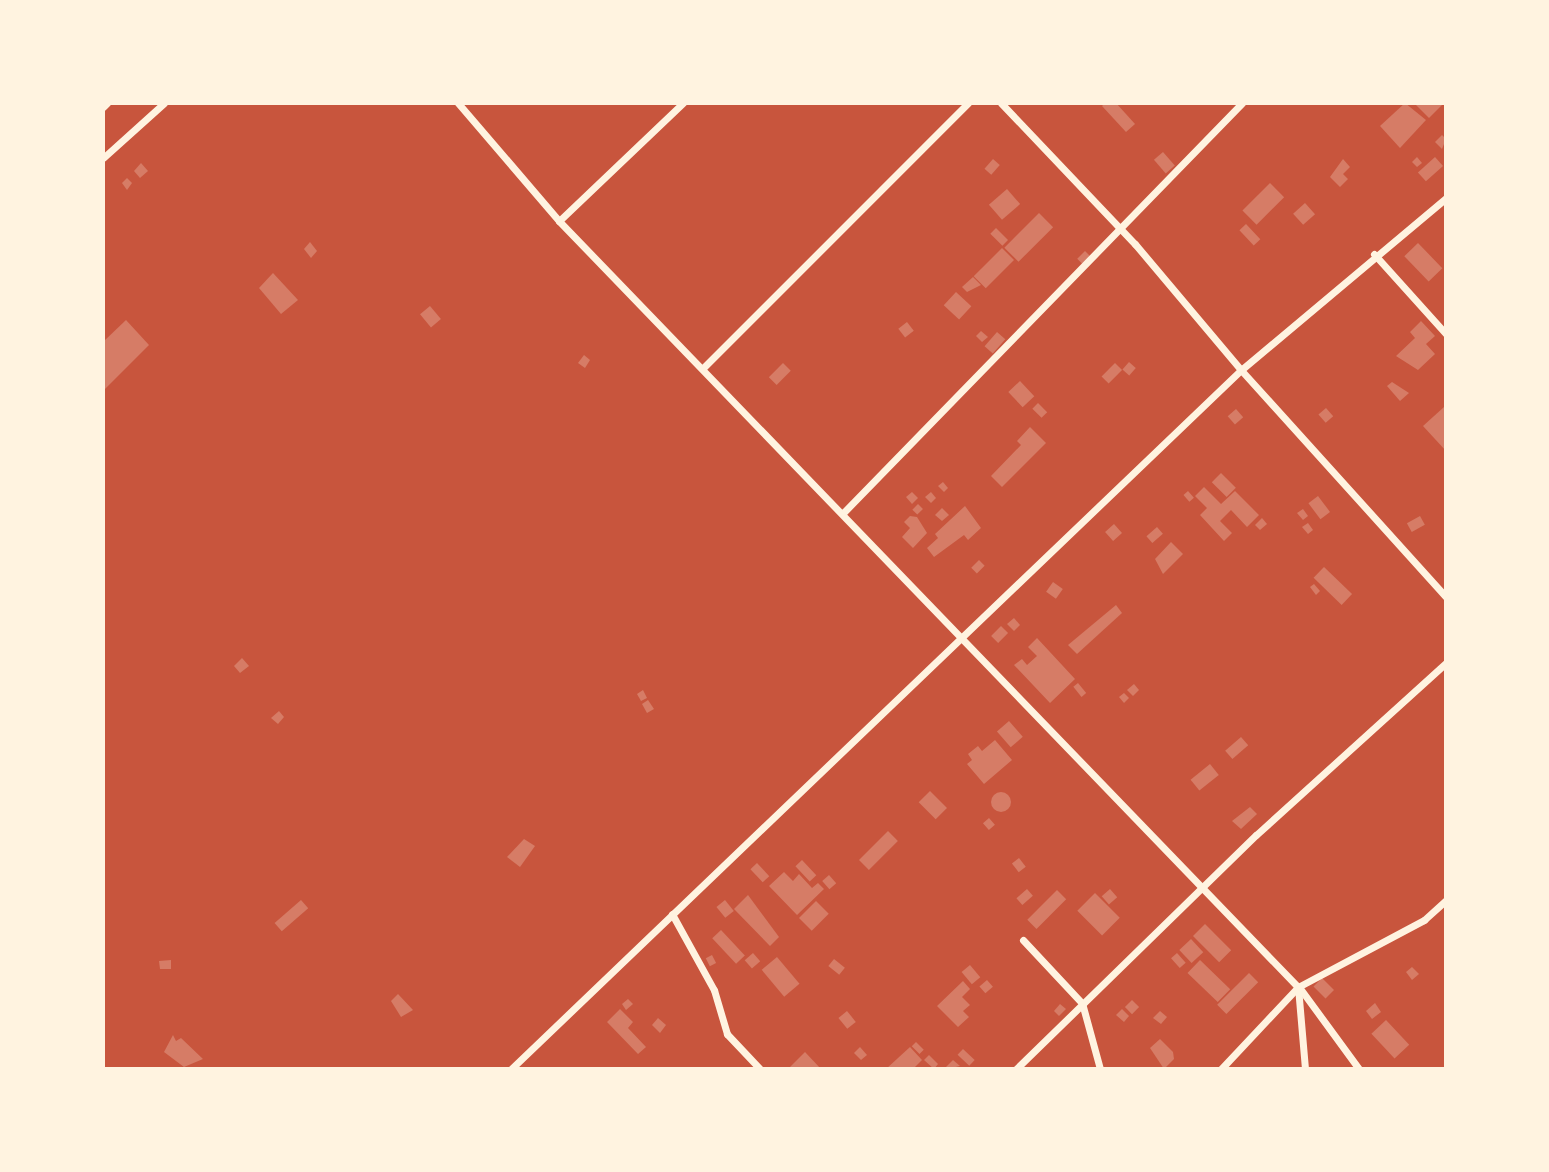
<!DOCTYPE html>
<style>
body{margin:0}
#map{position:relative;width:1549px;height:1172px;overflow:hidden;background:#c8553d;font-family:Overpass,sans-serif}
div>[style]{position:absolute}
.building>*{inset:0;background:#d67c66;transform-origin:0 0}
.round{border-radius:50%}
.minor>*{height:7px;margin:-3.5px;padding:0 3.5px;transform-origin:3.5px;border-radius:3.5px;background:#fff3e0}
span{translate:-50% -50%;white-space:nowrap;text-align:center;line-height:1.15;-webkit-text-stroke:7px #fff3e0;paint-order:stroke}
.frame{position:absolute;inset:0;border:105px solid #fff3e0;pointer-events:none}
</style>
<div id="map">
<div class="building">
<div style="clip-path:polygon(1105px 103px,1116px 103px,1135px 124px,1126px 132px,1102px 106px)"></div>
<div style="clip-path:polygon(1405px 103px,1426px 120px,1400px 148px,1380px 126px)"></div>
<div style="clip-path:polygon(1414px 103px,1444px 103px,1429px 118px)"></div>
<div style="clip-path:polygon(1442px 135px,1446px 139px,1442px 149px,1435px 142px)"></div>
<div style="left:1163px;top:152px;width:18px;height:12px;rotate:49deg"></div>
<div style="clip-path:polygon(1417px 157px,1422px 163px,1417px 167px,1412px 162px)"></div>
<div style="left:1435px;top:157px;width:12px;height:23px;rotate:48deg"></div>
<div style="left:993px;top:159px;width:9px;height:13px;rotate:41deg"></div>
<div style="clip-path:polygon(1343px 159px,1350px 167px,1343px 174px,1348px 179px,1340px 187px,1330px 177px)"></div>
<div style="clip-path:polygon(141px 163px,148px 171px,140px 178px,134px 171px)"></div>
<div style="clip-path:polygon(127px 178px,132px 183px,127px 190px,122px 183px)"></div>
<div style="left:1270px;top:183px;width:20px;height:39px;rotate:45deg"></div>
<div style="left:1007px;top:189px;width:20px;height:24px;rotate:49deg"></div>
<div style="left:1305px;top:203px;width:15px;height:16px;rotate:48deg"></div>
<div style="left:1039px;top:213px;width:20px;height:49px;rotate:45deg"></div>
<div style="left:1246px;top:224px;width:21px;height:9px;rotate:47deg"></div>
<div style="left:996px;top:228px;width:17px;height:8px;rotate:45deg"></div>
<div style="clip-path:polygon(310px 242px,317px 251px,311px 258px,304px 249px)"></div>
<div style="left:1418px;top:243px;width:35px;height:19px;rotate:46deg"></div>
<div style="left:1002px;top:248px;width:17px;height:40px;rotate:45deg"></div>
<div style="left:1085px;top:251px;width:8px;height:11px;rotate:45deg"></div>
<div style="clip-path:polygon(273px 273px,298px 300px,281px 314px,259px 288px)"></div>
<div style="clip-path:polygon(973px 277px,981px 285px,967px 292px,962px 287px)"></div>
<div style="left:956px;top:292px;width:21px;height:18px;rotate:43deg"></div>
<div style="left:430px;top:306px;width:17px;height:13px;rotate:50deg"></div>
<div style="clip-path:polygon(126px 320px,149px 345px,103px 391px,103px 342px)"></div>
<div style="clip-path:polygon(1421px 321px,1435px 336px,1426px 344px,1435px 354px,1418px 370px,1396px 356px,1415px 338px,1410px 332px)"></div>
<div style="left:907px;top:322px;width:11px;height:11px;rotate:52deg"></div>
<div style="clip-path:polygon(981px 331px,988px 337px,982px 342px,976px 336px)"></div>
<div style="left:997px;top:332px;width:11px;height:19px;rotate:41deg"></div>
<div style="clip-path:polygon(584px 355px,590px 360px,585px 368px,578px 363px)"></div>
<div style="left:1129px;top:362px;width:9px;height:10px;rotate:41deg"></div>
<div style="left:783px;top:363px;width:11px;height:20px;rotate:45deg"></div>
<div style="left:1115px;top:363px;width:10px;height:19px;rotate:45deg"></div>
<div style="left:1020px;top:381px;width:21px;height:16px;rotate:47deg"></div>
<div style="clip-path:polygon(1392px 382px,1409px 393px,1400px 401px,1387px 386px)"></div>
<div style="left:1038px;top:403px;width:13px;height:8px;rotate:45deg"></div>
<div style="clip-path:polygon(1444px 407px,1446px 409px,1446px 451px,1423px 426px)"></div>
<div style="left:1326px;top:408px;width:11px;height:10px;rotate:49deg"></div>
<div style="left:1236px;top:409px;width:11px;height:11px;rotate:49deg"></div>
<div style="clip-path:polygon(1030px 427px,1046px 443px,1002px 487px,991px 476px,1021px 445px,1017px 441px)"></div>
<div style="left:1221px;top:473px;width:21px;height:13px;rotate:45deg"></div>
<div style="clip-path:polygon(943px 482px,948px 488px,944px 492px,938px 486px)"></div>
<div style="clip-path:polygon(1204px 487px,1221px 504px,1235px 491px,1259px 515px,1247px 527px,1231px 510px,1220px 521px,1232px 533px,1224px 541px,1200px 515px,1207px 508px,1195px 496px)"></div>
<div style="left:1188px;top:491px;width:9px;height:6px;rotate:49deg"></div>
<div style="clip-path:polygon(912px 492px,918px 498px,912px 504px,906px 497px)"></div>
<div style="clip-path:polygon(931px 492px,936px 498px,931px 503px,925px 497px)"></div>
<div style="left:1318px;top:496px;width:20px;height:12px;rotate:53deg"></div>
<div style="left:918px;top:504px;width:7px;height:8px;rotate:45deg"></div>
<div style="clip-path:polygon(965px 506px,981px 528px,968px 540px,964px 535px,934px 557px,927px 548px,938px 538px,935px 534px)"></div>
<div style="clip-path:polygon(942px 508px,949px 515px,942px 521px,935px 515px)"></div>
<div style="clip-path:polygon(1303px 509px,1308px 516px,1303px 520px,1297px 513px)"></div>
<div style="clip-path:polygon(910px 516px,917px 517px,927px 533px,913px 548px,902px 537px,910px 528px,904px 522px)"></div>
<div style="left:1420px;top:516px;width:10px;height:15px;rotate:61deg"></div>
<div style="clip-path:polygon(1262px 518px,1267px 524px,1260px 530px,1255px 525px)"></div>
<div style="clip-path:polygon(1308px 523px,1313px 530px,1308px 534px,1302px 527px)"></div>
<div style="left:1114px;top:524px;width:12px;height:12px;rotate:48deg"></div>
<div style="left:1157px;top:527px;width:9px;height:14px;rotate:49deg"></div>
<div style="clip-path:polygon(1171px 542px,1183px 554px,1163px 574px,1155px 559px)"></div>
<div style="left:979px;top:560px;width:8px;height:11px;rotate:45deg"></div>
<div style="left:1324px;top:567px;width:39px;height:15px;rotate:44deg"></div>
<div style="left:1053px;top:582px;width:12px;height:12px;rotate:35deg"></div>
<div style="clip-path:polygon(1314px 584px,1320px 591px,1316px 595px,1310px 587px)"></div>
<div style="clip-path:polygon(1116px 605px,1122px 613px,1077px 654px,1068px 645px)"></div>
<div style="clip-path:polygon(1014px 618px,1020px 625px,1014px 631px,1007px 624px)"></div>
<div style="left:1001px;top:626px;width:10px;height:14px;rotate:45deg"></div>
<div style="clip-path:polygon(1037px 638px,1075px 679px,1050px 703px,1014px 665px,1022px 659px,1027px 665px,1037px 656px,1028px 647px)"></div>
<div style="clip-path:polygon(242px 658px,249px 666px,240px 673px,234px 666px)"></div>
<div style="left:1078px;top:683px;width:13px;height:6px;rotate:51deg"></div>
<div style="clip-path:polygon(1134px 684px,1139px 690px,1133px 696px,1127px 690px)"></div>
<div style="clip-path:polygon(643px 690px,647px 698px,641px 701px,637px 694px)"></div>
<div style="clip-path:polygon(1124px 693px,1129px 698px,1124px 703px,1119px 697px)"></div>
<div style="clip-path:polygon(648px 700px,654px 709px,647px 713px,642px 704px)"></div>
<div style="clip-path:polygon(279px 711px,284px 717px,278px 724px,271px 718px)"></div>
<div style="left:1009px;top:721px;width:21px;height:16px;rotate:49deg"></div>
<div style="left:1241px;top:737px;width:11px;height:21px;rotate:49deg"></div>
<div style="clip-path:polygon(995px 740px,1012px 760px,984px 784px,967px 764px,972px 760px,968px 754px,978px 746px,982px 751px)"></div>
<div style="left:1210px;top:764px;width:14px;height:25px;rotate:51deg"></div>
<div style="left:930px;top:791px;width:24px;height:16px;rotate:45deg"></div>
<div class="round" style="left:991px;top:792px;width:20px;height:20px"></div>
<div style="clip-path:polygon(1250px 807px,1257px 814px,1241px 829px,1232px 821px)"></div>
<div style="left:989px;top:818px;width:9px;height:8px;rotate:49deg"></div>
<div style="left:888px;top:831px;width:14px;height:41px;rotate:45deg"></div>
<div style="clip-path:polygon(524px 839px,535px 846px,520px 867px,507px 857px)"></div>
<div style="left:1019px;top:858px;width:11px;height:9px;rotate:52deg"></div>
<div style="left:802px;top:860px;width:21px;height:9px;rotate:47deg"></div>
<div style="left:757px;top:863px;width:18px;height:9px;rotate:47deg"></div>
<div style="clip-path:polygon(784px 872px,793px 881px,799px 874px,812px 888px,818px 883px,824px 889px,797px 915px,769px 886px)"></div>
<div style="left:829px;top:875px;width:11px;height:9px;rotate:49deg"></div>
<div style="left:1027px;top:889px;width:9px;height:14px;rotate:49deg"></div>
<div style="left:1110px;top:889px;width:11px;height:11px;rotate:49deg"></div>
<div style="left:1057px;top:890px;width:13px;height:42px;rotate:45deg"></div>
<div style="left:1095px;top:893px;width:35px;height:25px;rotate:45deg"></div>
<div style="clip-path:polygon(748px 895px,779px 937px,770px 946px,734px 909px)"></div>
<div style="left:301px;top:900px;width:11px;height:35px;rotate:49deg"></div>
<div style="left:725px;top:900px;width:14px;height:11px;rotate:51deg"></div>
<div style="left:816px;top:901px;width:18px;height:24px;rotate:45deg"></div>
<div style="left:1205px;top:924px;width:37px;height:17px;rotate:45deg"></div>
<div style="left:721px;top:930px;width:35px;height:12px;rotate:47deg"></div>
<div style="left:1191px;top:939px;width:18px;height:16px;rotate:47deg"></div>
<div style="left:753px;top:953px;width:11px;height:11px;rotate:49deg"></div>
<div style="left:1177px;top:953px;width:13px;height:8px;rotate:48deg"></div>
<div style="left:712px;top:955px;width:9px;height:7px;rotate:63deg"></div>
<div style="left:777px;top:957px;width:35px;height:20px;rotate:50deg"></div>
<div style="left:834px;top:959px;width:14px;height:9px;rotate:39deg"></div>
<div style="clip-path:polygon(171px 960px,171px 969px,160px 969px,159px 961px)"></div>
<div style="left:1200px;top:960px;width:42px;height:18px;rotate:44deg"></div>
<div style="left:970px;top:965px;width:16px;height:11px;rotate:50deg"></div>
<div style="clip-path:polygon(1412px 967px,1419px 974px,1412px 980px,1406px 972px)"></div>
<div style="left:1249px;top:973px;width:13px;height:45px;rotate:45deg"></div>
<div style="left:1322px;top:978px;width:17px;height:12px;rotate:45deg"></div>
<div style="left:987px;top:980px;width:9px;height:10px;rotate:49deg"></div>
<div style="clip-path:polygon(963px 981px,970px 989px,962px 997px,970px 1005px,963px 1011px,969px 1017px,958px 1027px,937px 1006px)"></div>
<div style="clip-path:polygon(398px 994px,413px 1010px,401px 1017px,391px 1001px)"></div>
<div style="clip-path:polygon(628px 999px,633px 1004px,626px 1010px,622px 1004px)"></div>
<div style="left:1132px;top:1000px;width:10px;height:10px;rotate:45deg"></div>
<div style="clip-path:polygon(1375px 1003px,1381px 1012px,1372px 1019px,1366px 1011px)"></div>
<div style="clip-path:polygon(1060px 1004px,1066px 1009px,1059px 1016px,1054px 1011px)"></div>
<div style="clip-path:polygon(620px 1009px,633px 1022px,628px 1028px,646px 1047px,638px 1054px,607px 1022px)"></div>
<div style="clip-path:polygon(1122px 1009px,1129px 1016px,1124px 1022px,1116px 1015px)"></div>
<div style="left:847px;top:1011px;width:14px;height:11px;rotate:51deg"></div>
<div style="clip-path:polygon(1160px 1011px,1167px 1017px,1161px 1024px,1153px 1018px)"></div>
<div style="clip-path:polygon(658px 1018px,666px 1025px,660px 1033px,652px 1025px)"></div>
<div style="left:1386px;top:1020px;width:34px;height:20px;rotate:47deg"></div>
<div style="clip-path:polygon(173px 1035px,176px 1041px,181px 1038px,203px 1059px,184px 1067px,164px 1052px)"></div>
<div style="clip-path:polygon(1160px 1039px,1173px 1052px,1174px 1059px,1164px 1069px,1150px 1048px)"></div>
<div style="left:916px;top:1042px;width:11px;height:6px;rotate:45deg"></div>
<div style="clip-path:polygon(860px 1047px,867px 1055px,861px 1060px,854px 1053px)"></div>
<div style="clip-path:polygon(910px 1047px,922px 1060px,913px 1069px,886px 1069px)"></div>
<div style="left:963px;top:1049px;width:16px;height:8px;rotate:43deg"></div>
<div style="clip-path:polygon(805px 1052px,821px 1069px,788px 1069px)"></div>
<div style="clip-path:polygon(929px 1055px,938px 1064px,934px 1069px,924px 1060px)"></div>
<div style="clip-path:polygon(953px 1060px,960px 1066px,947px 1069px,946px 1067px)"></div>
</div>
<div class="minor">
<div style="left:458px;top:103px;width:155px;rotate:49.4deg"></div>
<div style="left:559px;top:221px;width:1064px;rotate:46.03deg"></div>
<div style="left:1298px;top:987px;width:82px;rotate:85.1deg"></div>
<div style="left:1001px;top:103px;width:195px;rotate:46.5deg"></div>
<div style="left:1135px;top:244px;width:165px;rotate:49.9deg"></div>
<div style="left:1241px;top:370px;width:306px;rotate:47.9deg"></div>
<div style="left:103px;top:107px;width:6px;rotate:-45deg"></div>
<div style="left:103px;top:158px;width:82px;rotate:-42deg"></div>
<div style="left:559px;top:221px;width:171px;rotate:-43.6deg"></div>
<div style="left:1374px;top:254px;width:108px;rotate:48deg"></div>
<div style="left:703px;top:368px;width:375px;rotate:-45deg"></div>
<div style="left:844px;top:512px;width:571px;rotate:-45.78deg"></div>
<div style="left:672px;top:914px;width:87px;rotate:61.1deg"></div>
<div style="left:714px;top:990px;width:46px;rotate:73.5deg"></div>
<div style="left:727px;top:1034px;width:48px;rotate:46.7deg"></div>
<div style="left:1023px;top:940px;width:86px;rotate:46.9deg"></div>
<div style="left:1082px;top:1003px;width:68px;rotate:74.7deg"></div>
<div style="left:1299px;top:987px;width:102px;rotate:53.8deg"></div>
<div style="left:511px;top:1069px;width:1011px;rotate:-43.76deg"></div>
<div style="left:1241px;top:370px;width:268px;rotate:-40deg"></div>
<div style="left:1016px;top:1069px;width:335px;rotate:-44.3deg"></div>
<div style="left:1256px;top:835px;width:256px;rotate:-42.2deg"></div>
<div style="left:1221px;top:1069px;width:112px;rotate:-46.8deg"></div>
<div style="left:1298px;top:987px;width:143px;rotate:-28deg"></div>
<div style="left:1424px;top:920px;width:30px;rotate:-42deg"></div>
</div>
<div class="frame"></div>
</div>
